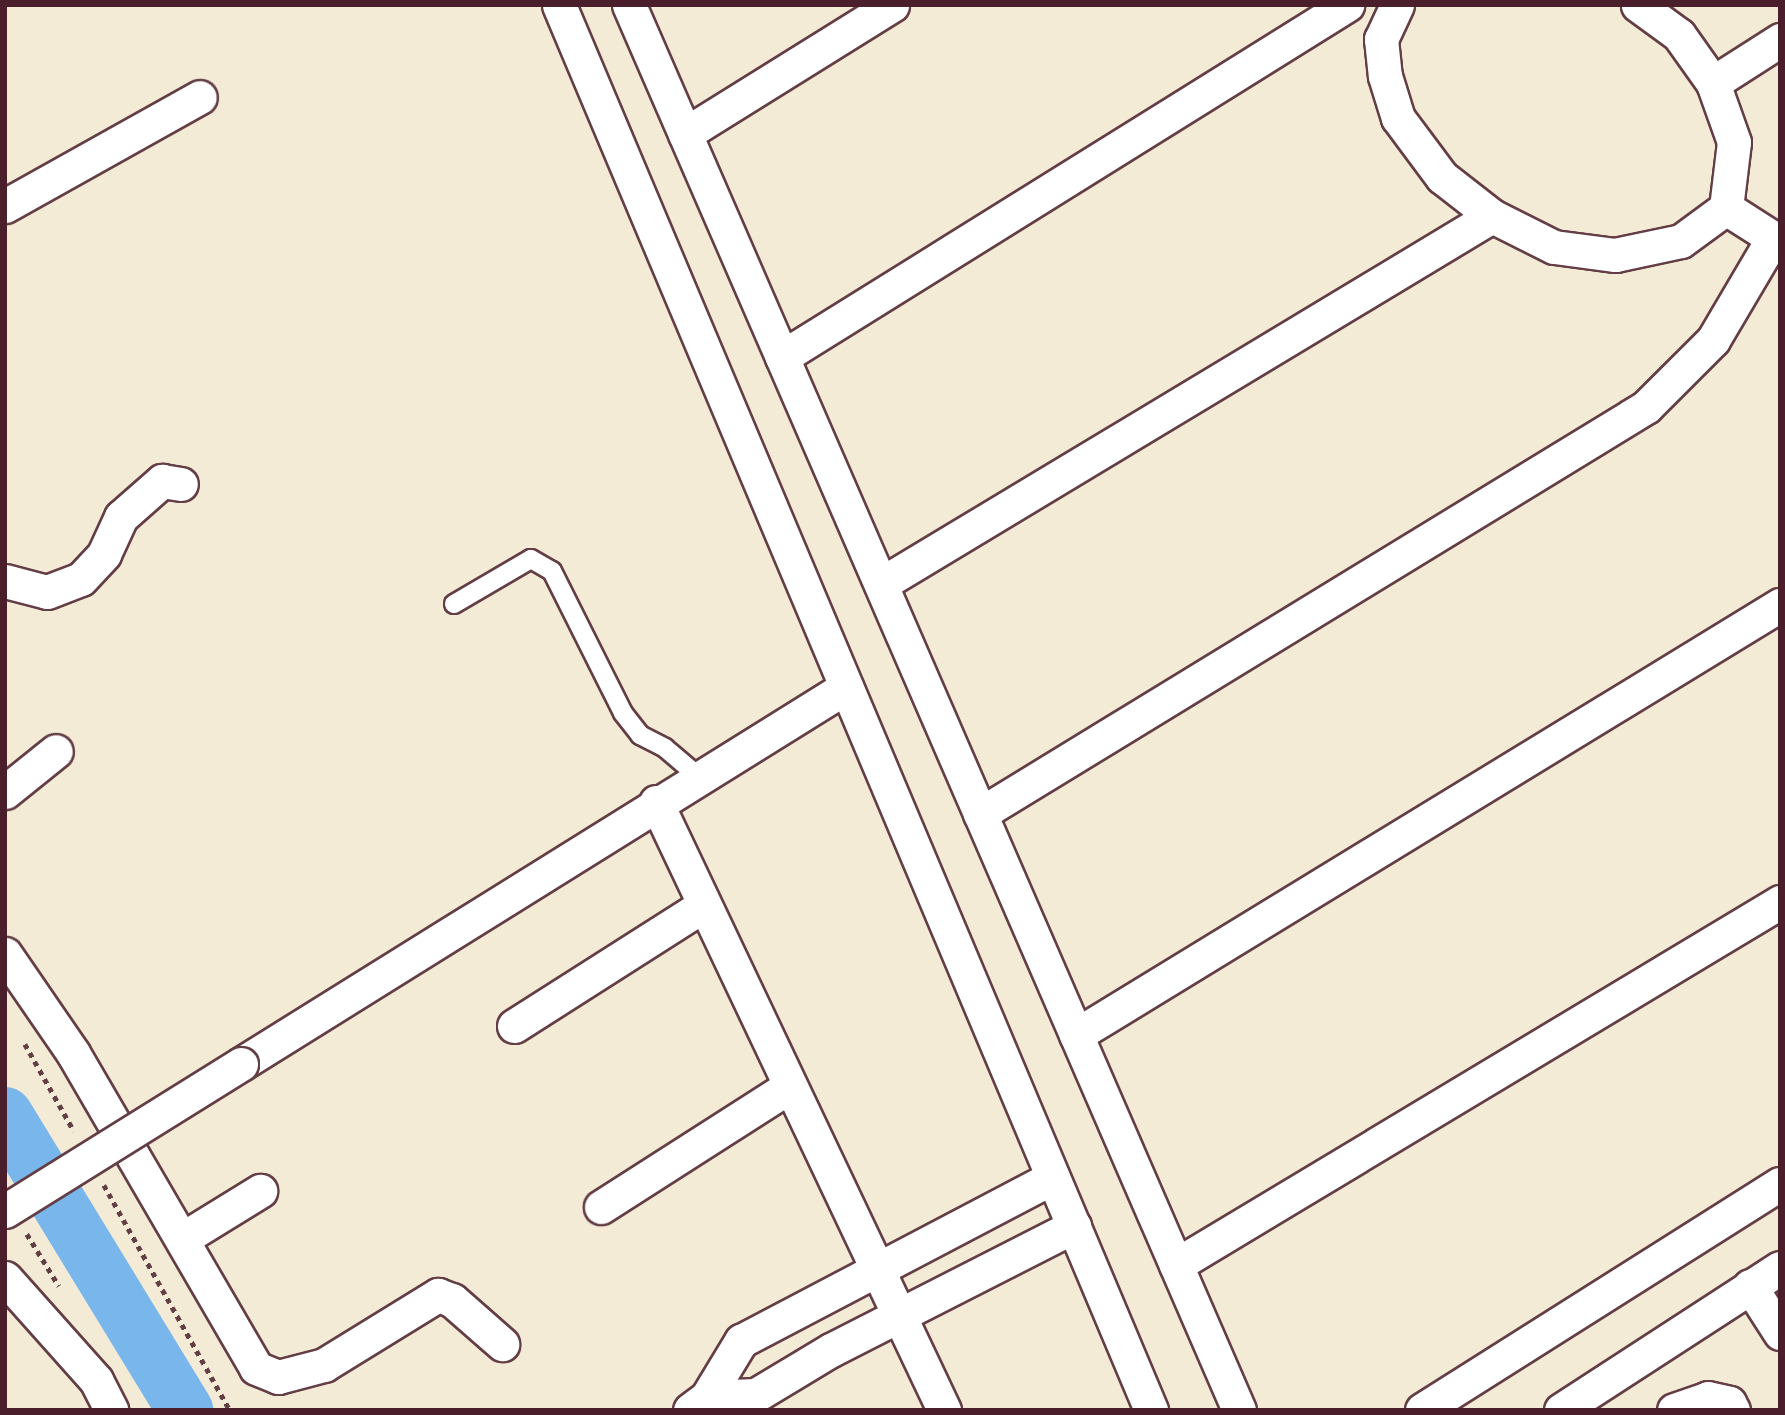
<!DOCTYPE html>
<style>
body{margin:0}
#map{position:relative;width:1785px;height:1415px;overflow:hidden;background:#f4ebd6;font-family:"Indie Flower",sans-serif}
div>[style]{position:absolute}
.river>*{height:56px;margin:-28px;padding:0 28px;transform-origin:28px;border-radius:28px;background:#79b6eb}
.path>*{height:4.5px;margin-top:-2.25px;transform-origin:0;background:repeating-linear-gradient(90deg,#643e45 0 5px,transparent 0 10px)}
.roads{filter:drop-shadow(2px 0 #643e45) drop-shadow(-2px 0 #643e45) drop-shadow(0 2px #643e45) drop-shadow(0 -2px #643e45)}
.service>*{height:18px;margin:-9px;padding:0 9px;transform-origin:9px;border-radius:9px;background:#fff}
.minor>*{height:33px;margin:-16.5px;padding:0 16.5px;transform-origin:16.5px;border-radius:16.5px;background:#fff}
.bridges{filter:drop-shadow(2px 0 #643e45) drop-shadow(-2px 0 #643e45) drop-shadow(0 2px #643e45) drop-shadow(0 -2px #643e45)}
.minor-bridge>*{height:33px;margin:-16.5px;padding:0 16.5px;transform-origin:16.5px;border-radius:16.5px;background:#fff}
span{translate:-50% -50%;white-space:nowrap;text-align:center;line-height:1.15;-webkit-text-stroke:5px #fff;paint-order:stroke}
.frame{position:absolute;inset:0;border:7px solid #4a1f2b;pointer-events:none}
</style>
<div id="map">
<div class="river">
<div style="left:5px;top:1115px;width:346px;rotate:58.6deg"></div>
</div>
<div class="path">
<div style="left:25px;top:1044px;width:100px;rotate:60.6deg"></div>
<div style="left:104px;top:1185px;width:258px;rotate:60.8deg"></div>
<div style="left:27px;top:1234px;width:61px;rotate:58.4deg"></div>
</div>
<div class="roads">
<div class="service">
<div style="left:454px;top:604px;width:89px;rotate:-30.3deg"></div>
<div style="left:531px;top:559px;width:24px;rotate:30deg"></div>
<div style="left:552px;top:571px;width:159px;rotate:63.4deg"></div>
<div style="left:623px;top:713px;width:28px;rotate:52deg"></div>
<div style="left:640px;top:735px;width:28px;rotate:27deg"></div>
<div style="left:665px;top:748px;width:43px;rotate:40.3deg"></div>
</div>
<div class="minor">
<div style="left:559px;top:5px;width:1525px;rotate:67.15deg"></div>
<div style="left:629px;top:5px;width:384px;rotate:66.5deg"></div>
<div style="left:782px;top:357px;width:666px;rotate:-31.92deg"></div>
<div style="left:1397px;top:5px;width:38px;rotate:115deg"></div>
<div style="left:1381px;top:39px;width:37px;rotate:84deg"></div>
<div style="left:1385px;top:76px;width:44px;rotate:72.8deg"></div>
<div style="left:1398px;top:118px;width:74px;rotate:53.3deg"></div>
<div style="left:1442px;top:177px;width:63px;rotate:38deg"></div>
<div style="left:1492px;top:216px;width:69px;rotate:26.6deg"></div>
<div style="left:1554px;top:247px;width:62px;rotate:7.5deg"></div>
<div style="left:1615px;top:255px;width:67px;rotate:-12deg"></div>
<div style="left:1681px;top:241px;width:56px;rotate:-36.3deg"></div>
<div style="left:1726px;top:208px;width:66px;rotate:-83.1deg"></div>
<div style="left:1734px;top:142px;width:63px;rotate:-109.6deg"></div>
<div style="left:1713px;top:83px;width:59px;rotate:-125.3deg"></div>
<div style="left:1679px;top:35px;width:51px;rotate:-143.8deg"></div>
<div style="left:1713px;top:83px;width:80px;rotate:-32.7deg"></div>
<div style="left:685px;top:134px;width:244px;rotate:-31.9deg"></div>
<div style="left:5px;top:206px;width:223px;rotate:-29.2deg"></div>
<div style="left:1726px;top:208px;width:56px;rotate:32.6deg"></div>
<div style="left:782px;top:357px;width:1148px;rotate:66.54deg"></div>
<div style="left:5px;top:581px;width:43px;rotate:14.7deg"></div>
<div style="left:47px;top:592px;width:36px;rotate:-21deg"></div>
<div style="left:81px;top:579px;width:34px;rotate:-47deg"></div>
<div style="left:104px;top:554px;width:41px;rotate:-65.3deg"></div>
<div style="left:121px;top:517px;width:55px;rotate:-41.3deg"></div>
<div style="left:162px;top:481px;width:19px;rotate:9deg"></div>
<div style="left:881px;top:584px;width:713px;rotate:-31.06deg"></div>
<div style="left:5px;top:792px;width:65px;rotate:-38.8deg"></div>
<div style="left:656px;top:802px;width:673px;rotate:64.65deg"></div>
<div style="left:980px;top:814px;width:781px;rotate:-31.43deg"></div>
<div style="left:1646px;top:407px;width:95px;rotate:-45deg"></div>
<div style="left:1713px;top:340px;width:118px;rotate:-59.5deg"></div>
<div style="left:1773px;top:238px;width:8px;rotate:23deg"></div>
<div style="left:5px;top:954px;width:120px;rotate:55.5deg"></div>
<div style="left:73px;top:1053px;width:364px;rotate:59.8deg"></div>
<div style="left:256px;top:1368px;width:24px;rotate:22deg"></div>
<div style="left:278px;top:1377px;width:48px;rotate:-14.6deg"></div>
<div style="left:324px;top:1365px;width:134px;rotate:-31.6deg"></div>
<div style="left:438px;top:1295px;width:15px;rotate:20deg"></div>
<div style="left:452px;top:1300px;width:67px;rotate:41.3deg"></div>
<div style="left:514px;top:1026px;width:225px;rotate:-32.5deg"></div>
<div style="left:1076px;top:1035px;width:825px;rotate:-31.42deg"></div>
<div style="left:241px;top:1064px;width:713px;rotate:-31.93deg"></div>
<div style="left:601px;top:1207px;width:223px;rotate:-32.6deg"></div>
<div style="left:182px;top:1239px;width:92px;rotate:-31.6deg"></div>
<div style="left:1176px;top:1265px;width:705px;rotate:-31.01deg"></div>
<div style="left:5px;top:1278px;width:137px;rotate:48.3deg"></div>
<div style="left:96px;top:1380px;width:34px;rotate:63deg"></div>
<div style="left:1750px;top:1286px;width:56px;rotate:57.4deg"></div>
<div style="left:707px;top:1397px;width:49px;rotate:-2.3deg"></div>
<div style="left:756px;top:1395px;width:87px;rotate:-31deg"></div>
<div style="left:831px;top:1350px;width:273px;rotate:-27deg"></div>
<div style="left:690px;top:1410px;width:21px;rotate:-37deg"></div>
<div style="left:707px;top:1397px;width:66px;rotate:-58.7deg"></div>
<div style="left:741px;top:1341px;width:352px;rotate:-27.7deg"></div>
<div style="left:1422px;top:1410px;width:423px;rotate:-32.3deg"></div>
<div style="left:1561px;top:1410px;width:261px;rotate:-33deg"></div>
<div style="left:1674px;top:1410px;width:36px;rotate:-19deg"></div>
<div style="left:1708px;top:1398px;width:22px;rotate:13deg"></div>
<div style="left:1729px;top:1403px;width:8px;rotate:60deg"></div>
</div>
</div>
<div class="bridges">
<div class="minor-bridge">
<div style="left:5px;top:1211px;width:278px;rotate:-31.9deg"></div>
</div>
</div>
<div class="frame"></div>
</div>
